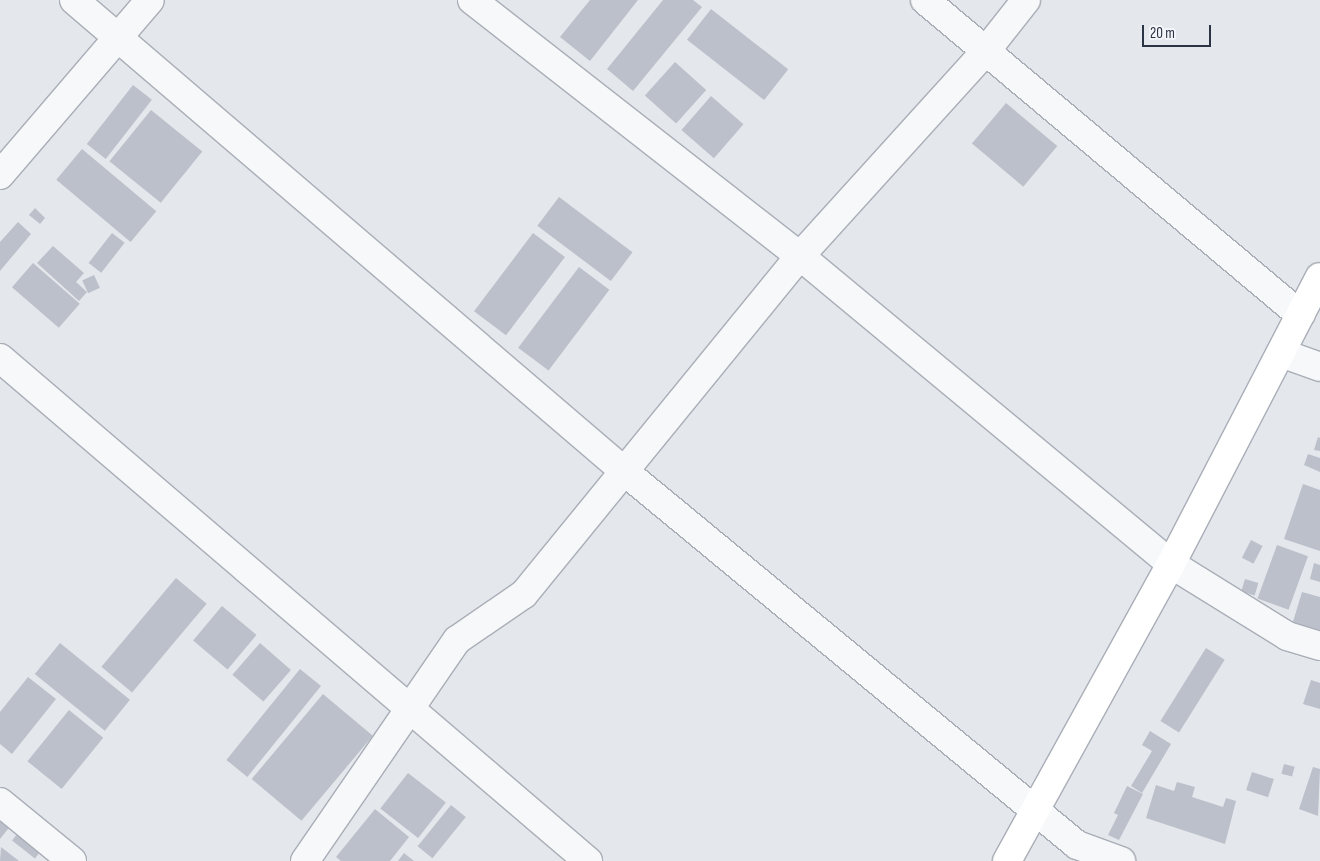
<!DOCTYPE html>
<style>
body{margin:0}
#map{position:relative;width:1320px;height:861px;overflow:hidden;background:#e4e7ec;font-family:"Sofia Sans Condensed",sans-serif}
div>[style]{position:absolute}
.building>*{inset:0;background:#bbc0ca;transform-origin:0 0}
.roads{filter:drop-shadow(1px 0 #a9aeb7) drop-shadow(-1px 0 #a9aeb7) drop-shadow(0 1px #a9aeb7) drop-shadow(0 -1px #a9aeb7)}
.minor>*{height:28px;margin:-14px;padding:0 14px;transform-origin:14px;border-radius:14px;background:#f7f8fa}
.major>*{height:28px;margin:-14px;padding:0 14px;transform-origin:14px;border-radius:14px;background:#fff}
span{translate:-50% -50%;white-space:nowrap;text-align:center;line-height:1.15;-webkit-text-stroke:4px #f4f6f9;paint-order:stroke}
.scale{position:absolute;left:1142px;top:25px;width:69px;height:22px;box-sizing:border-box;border:2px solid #2b3445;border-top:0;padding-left:6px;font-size:15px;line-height:18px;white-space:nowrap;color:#2b3445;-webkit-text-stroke:4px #f4f6f9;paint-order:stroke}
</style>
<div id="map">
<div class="building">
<div style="clip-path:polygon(590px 0,638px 0,590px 61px,560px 37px)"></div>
<div style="clip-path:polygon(663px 0,693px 0,702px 7px,633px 91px,607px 69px)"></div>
<div style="left:711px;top:9px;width:98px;height:39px;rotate:38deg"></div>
<div style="left:675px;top:62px;width:42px;height:45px;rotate:42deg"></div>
<div style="left:133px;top:85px;width:24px;height:75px;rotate:38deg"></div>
<div style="left:711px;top:96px;width:43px;height:45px;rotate:41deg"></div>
<div style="left:1006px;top:103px;width:67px;height:53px;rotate:40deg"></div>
<div style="left:151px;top:110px;width:66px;height:66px;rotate:39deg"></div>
<div style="left:82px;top:149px;width:97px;height:40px;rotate:40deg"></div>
<div style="left:559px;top:197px;width:92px;height:36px;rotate:37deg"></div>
<div style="clip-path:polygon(35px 208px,45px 218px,40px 224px,29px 215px)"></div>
<div style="clip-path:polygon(18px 222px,31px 234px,0 271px,0 242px)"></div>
<div style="left:112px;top:233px;width:16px;height:38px;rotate:38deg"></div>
<div style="left:533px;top:233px;width:40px;height:98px;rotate:37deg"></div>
<div style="clip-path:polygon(53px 246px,84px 273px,76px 282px,87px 292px,79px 301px,37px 263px)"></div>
<div style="left:33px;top:263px;width:62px;height:32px;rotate:41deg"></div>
<div style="left:579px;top:267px;width:38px;height:101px;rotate:37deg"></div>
<div style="left:94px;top:275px;width:14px;height:13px;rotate:65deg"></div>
<div style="clip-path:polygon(1318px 437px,1320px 438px,1320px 451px,1314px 450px)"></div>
<div style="clip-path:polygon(1308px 454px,1320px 458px,1320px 472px,1304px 465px)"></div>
<div style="clip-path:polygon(1303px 484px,1320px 490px,1320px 551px,1284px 539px)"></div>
<div style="left:1251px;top:540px;width:13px;height:20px;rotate:27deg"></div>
<div style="left:1277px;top:545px;width:33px;height:57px;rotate:20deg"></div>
<div style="clip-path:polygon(1314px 563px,1320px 565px,1320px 582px,1310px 579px)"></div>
<div style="left:176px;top:578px;width:40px;height:116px;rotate:40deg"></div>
<div style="left:1245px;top:579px;width:14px;height:13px;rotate:17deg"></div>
<div style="clip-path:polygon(1302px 592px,1320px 597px,1320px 634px,1292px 625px)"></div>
<div style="left:222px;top:606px;width:45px;height:45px;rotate:40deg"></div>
<div style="left:60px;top:643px;width:90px;height:40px;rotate:39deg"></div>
<div style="left:260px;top:643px;width:41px;height:42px;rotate:41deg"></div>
<div style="left:1206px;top:648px;width:22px;height:86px;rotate:32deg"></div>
<div style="left:300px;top:669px;width:27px;height:117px;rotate:39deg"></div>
<div style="clip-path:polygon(28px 677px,56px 699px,12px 754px,0 744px,0 712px)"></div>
<div style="clip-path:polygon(1311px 680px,1320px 683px,1320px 709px,1303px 704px)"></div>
<div style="left:323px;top:694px;width:65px;height:111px;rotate:40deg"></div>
<div style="left:69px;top:710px;width:44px;height:66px;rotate:39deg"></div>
<div style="clip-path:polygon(1150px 731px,1171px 744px,1142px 793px,1131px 786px,1152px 751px,1142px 745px)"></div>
<div style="left:1284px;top:764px;width:11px;height:10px;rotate:15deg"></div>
<div style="clip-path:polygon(1313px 767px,1320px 769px,1318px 816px,1299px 809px)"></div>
<div style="left:1252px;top:772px;width:23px;height:19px;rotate:18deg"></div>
<div style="left:408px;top:773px;width:48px;height:45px;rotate:38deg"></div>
<div style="clip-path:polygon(1177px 782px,1195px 787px,1192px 797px,1223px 807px,1226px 798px,1236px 801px,1225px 844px,1146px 818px,1156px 785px,1174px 791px)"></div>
<div style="clip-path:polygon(1127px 786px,1143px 794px,1119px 840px,1108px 835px,1118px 815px,1114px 813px)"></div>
<div style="clip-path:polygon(0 800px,19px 815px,0 839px)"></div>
<div style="left:451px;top:805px;width:19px;height:53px;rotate:39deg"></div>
<div style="clip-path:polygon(375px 809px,409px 837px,390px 861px,341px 861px,336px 857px)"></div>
<div style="left:25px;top:824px;width:29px;height:21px;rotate:38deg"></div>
<div style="clip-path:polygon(1px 847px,19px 861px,0 861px)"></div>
<div style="clip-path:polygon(404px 853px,414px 861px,398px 861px)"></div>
</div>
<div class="roads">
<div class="minor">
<div style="left:74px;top:0;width:724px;rotate:40.58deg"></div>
<div style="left:624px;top:471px;width:587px;rotate:39.54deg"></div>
<div style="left:1077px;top:845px;width:47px;rotate:20deg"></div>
<div style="left:472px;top:0;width:416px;rotate:38deg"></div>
<div style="left:800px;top:256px;width:482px;rotate:39.7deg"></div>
<div style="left:1171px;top:564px;width:137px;rotate:31.8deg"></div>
<div style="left:1287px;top:636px;width:34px;rotate:17deg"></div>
<div style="left:925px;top:0;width:490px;rotate:40deg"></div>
<div style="left:0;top:175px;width:230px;rotate:-49.4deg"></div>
<div style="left:1281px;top:353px;width:41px;rotate:19.7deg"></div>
<div style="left:0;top:358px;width:774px;rotate:40.55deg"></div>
<div style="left:0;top:802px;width:93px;rotate:39.3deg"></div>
<div style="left:305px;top:861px;width:268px;rotate:-55.5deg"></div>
<div style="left:457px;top:640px;width:81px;rotate:-34.5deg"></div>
<div style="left:524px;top:594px;width:436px;rotate:-50.8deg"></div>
<div style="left:800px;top:256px;width:275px;rotate:-47.8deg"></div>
<div style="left:985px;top:52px;width:66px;rotate:-51.7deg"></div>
</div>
<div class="major">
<div style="left:1007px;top:861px;width:339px;rotate:-61.1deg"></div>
<div style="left:1171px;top:564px;width:323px;rotate:-62.6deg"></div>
</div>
</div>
<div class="scale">20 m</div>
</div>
